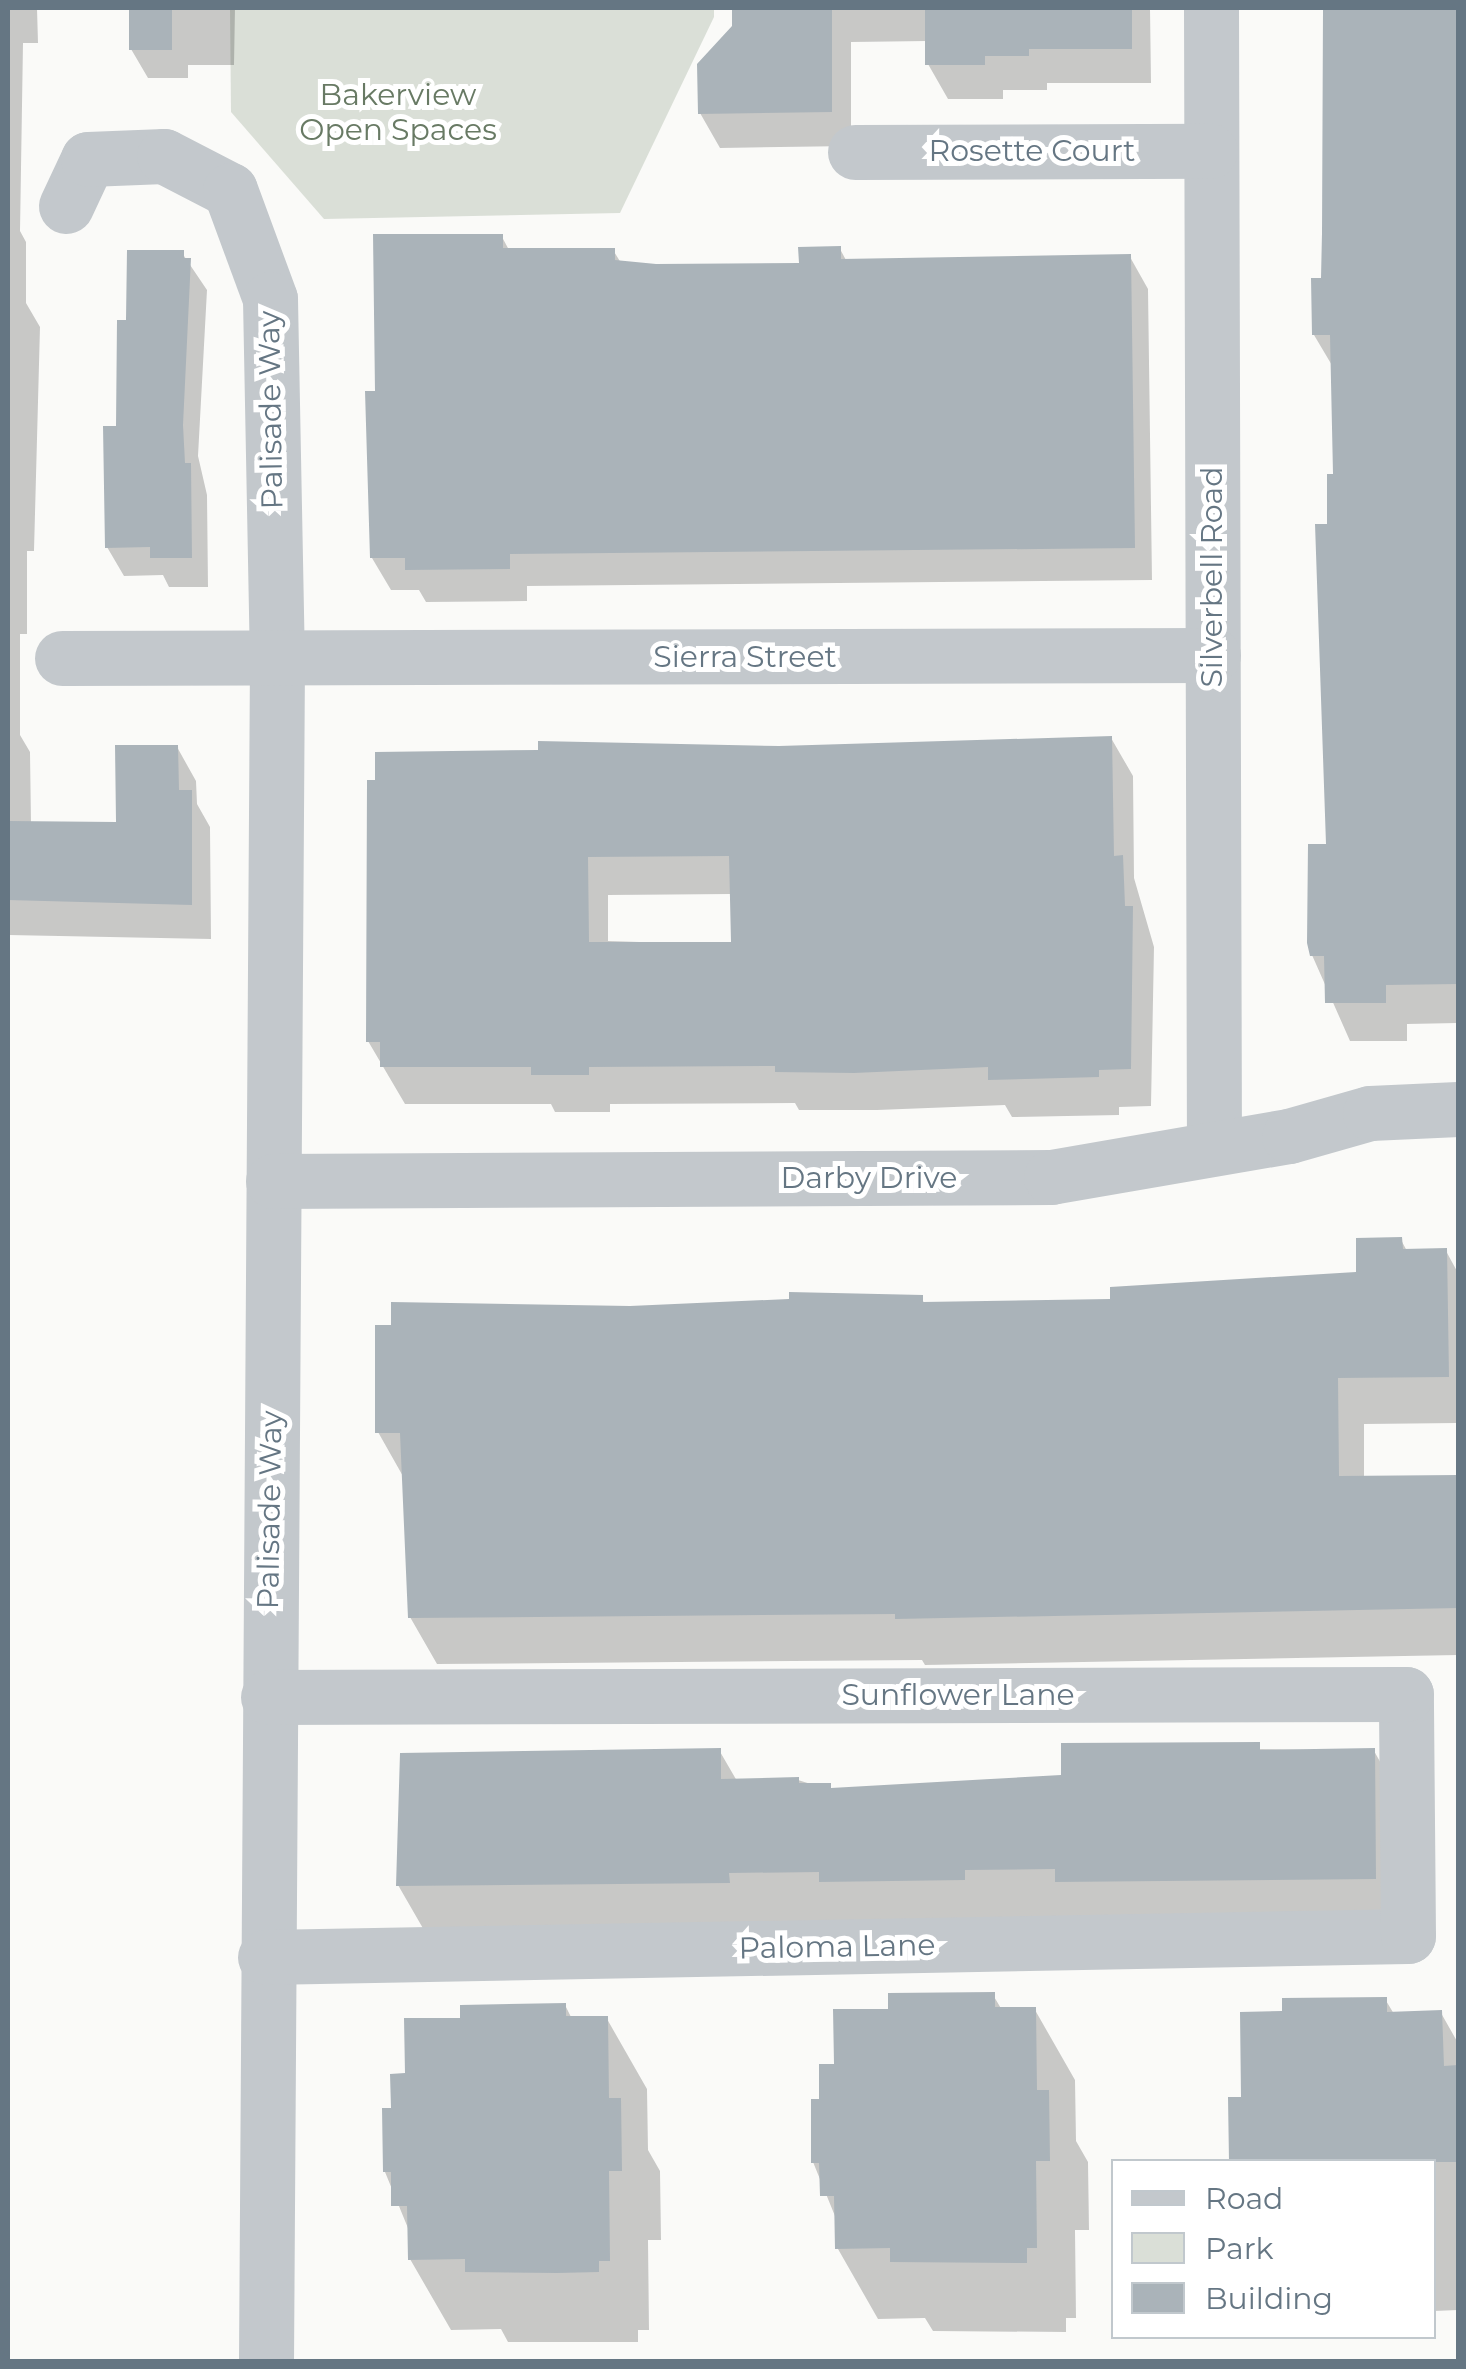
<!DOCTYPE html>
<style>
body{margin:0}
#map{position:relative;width:1466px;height:2369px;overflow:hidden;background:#fafaf8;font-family:Montserrat,sans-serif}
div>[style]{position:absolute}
.green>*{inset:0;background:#dadfd7}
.shadow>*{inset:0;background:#0003}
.building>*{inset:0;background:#aab3b9;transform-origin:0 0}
.minor>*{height:55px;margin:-27.5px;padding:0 27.5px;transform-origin:27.5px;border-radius:27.5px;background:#c3c8cc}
span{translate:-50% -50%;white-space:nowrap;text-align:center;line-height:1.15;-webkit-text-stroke:10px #fff;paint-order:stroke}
.park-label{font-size:30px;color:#687a64}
.street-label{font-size:30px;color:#657683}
.frame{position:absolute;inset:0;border:10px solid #657683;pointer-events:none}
.legend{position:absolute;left:1111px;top:2159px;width:325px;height:180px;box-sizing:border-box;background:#fff;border:2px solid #c1c8cd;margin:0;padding:12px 18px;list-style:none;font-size:30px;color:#657683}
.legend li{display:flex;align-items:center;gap:20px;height:50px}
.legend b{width:50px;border:2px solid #c1c8cd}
</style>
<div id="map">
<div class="green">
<div style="clip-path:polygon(230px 8px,714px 8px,714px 17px,620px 213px,324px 219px,231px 112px)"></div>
</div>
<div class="shadow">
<div style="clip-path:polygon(8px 8px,37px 8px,38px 43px,23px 43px,20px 231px,26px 242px,26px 303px,40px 327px,34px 551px,27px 551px,27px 634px,20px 634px,20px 735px,30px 752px,31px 824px,118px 825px,177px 747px,196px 781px,197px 804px,210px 827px,211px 939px,8px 935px)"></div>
<div style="clip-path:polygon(133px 8px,235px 8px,234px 65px,188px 65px,188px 78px,148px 78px,131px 49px)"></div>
<div style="clip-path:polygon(734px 8px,1150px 8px,1151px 83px,1047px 83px,1047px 90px,1003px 90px,1003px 99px,948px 99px,928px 64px,928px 41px,851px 42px,851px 146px,720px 148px,700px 113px,735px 27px)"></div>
<div style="clip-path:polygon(1325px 8px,1458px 8px,1458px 1023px,1407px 1024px,1407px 1041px,1350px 1041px,1312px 955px,1329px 846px,1336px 477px,1333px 367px,1314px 335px,1323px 281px)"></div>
<div style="clip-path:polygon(502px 237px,509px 250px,613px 250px,621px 263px,656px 267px,801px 265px,840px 249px,847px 262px,1130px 257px,1148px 289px,1152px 580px,527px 586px,527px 601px,426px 602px,419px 590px,391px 590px,372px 558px,378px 393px)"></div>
<div style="clip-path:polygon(182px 253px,207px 290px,198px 456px,207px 495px,208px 587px,169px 587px,163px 575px,124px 576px,107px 547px,129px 323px)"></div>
<div style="clip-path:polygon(evenodd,1111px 738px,1133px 776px,1134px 878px,1154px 947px,1151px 1106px,1119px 1107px,1119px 1115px,1012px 1117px,1005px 1105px,877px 1110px,799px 1110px,795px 1103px,610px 1104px,610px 1112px,555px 1112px,551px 1104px,405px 1104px,368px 1041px,370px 782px,779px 748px,1111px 738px,732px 894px,734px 945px,608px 941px,608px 895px,732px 894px)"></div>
<div style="clip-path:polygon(1401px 1240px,1407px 1251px,1446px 1251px,1458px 1273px,1458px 1423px,1364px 1424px,1364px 1479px,1458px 1477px,1458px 1655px,925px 1665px,922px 1660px,437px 1664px,410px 1617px,404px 1478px,378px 1432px,630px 1308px,921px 1298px,925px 1304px,1112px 1301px,1359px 1274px)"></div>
<div style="clip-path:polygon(1063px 1746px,1374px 1751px,1403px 1802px,1404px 1930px,428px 1937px,398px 1885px,719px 1750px,737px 1781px,798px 1780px,833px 1791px,1064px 1777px)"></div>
<div style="clip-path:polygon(993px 1995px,1002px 2010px,1035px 2010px,1075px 2080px,1076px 2141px,1088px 2162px,1089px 2230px,1075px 2230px,1076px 2318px,1066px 2318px,1066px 2332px,933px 2331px,925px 2318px,878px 2319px,838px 2249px,837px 2221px,813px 2162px,821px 2102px,836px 2066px,891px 2012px)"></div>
<div style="clip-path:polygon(1385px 1999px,1394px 2014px,1441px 2013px,1458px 2043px,1458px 2310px,1434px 2311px,1434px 2162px,1244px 2099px,1284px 2013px)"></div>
<div style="clip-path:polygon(565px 2005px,572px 2019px,607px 2019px,647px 2089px,648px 2150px,660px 2171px,661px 2240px,648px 2240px,649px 2330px,638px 2330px,638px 2342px,508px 2342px,501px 2329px,451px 2330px,410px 2259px,410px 2233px,385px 2172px,393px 2111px,407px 2076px,463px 2021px)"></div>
</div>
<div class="building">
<div style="left:129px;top:8px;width:43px;height:42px"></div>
<div style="clip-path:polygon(732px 8px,832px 8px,832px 112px,698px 114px,697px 64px,732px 26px)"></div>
<div style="clip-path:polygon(925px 8px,1132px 8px,1132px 49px,1029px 49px,1029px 56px,985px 56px,985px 65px,925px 65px)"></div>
<div style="clip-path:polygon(1323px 8px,1458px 8px,1458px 984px,1386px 985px,1386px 1003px,1325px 1003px,1324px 956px,1310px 956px,1307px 943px,1308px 844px,1326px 844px,1315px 524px,1327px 524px,1327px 474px,1333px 474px,1330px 335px,1312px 335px,1311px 278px,1321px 278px,1322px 233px)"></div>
<div style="clip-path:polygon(373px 234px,503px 234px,503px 248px,615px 248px,615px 260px,656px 264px,799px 263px,798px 247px,841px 246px,841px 259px,1131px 254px,1135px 548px,510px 554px,510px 569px,405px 570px,405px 558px,370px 558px,365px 391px,375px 391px)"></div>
<div style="clip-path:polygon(127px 250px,184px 250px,184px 258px,191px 258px,183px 425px,185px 463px,191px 463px,192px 558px,150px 558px,150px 547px,105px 548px,103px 426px,116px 426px,117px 320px,126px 320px)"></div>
<div style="clip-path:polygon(evenodd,1112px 736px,1114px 856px,1123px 855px,1125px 906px,1133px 906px,1131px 1069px,1099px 1070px,1099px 1077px,988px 1080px,988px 1067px,854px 1073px,775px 1072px,775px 1066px,589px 1067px,589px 1075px,531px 1075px,531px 1067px,380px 1067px,380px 1042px,366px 1042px,367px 780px,375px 780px,375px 752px,538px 750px,538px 741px,779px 746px,1112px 736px,729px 856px,731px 942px,589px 942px,588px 857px,729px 856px)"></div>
<div style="clip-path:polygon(115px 745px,178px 745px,179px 790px,192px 790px,192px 905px,8px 900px,8px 821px,116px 822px)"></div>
<div style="clip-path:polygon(1402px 1237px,1403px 1249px,1447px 1248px,1449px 1377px,1338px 1378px,1339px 1476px,1458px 1475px,1458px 1608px,895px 1619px,895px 1614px,408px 1618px,400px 1433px,375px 1433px,375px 1325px,391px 1325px,391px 1302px,630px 1306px,789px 1299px,789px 1292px,923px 1295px,923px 1302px,1110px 1299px,1110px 1287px,1356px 1272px,1356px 1238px)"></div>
<div style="clip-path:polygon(1260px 1742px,1260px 1750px,1375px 1748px,1376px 1879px,1055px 1882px,1055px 1869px,965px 1870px,965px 1880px,819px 1882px,819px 1872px,729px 1873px,730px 1883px,396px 1886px,400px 1753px,721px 1748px,721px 1779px,799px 1777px,799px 1783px,831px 1783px,831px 1788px,1061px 1775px,1061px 1743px)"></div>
<div style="clip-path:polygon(995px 1992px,995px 2007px,1036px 2007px,1037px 2090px,1049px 2090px,1050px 2161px,1036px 2161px,1037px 2248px,1027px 2248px,1027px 2263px,890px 2262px,890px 2248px,835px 2249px,834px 2196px,820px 2196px,819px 2163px,811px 2163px,811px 2099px,819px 2099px,819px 2064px,834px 2064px,833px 2009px,888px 2009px,888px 1993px)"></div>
<div style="clip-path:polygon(1387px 1997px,1387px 2012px,1442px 2010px,1444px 2066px,1458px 2065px,1458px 2162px,1229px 2162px,1228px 2097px,1241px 2097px,1240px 2012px,1282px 2011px,1282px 1998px)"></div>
<div style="clip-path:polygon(566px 2003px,566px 2016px,608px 2016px,609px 2098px,621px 2098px,622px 2171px,609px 2171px,610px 2261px,599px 2261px,599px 2272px,557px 2273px,465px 2272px,465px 2259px,408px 2260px,407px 2206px,391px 2206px,391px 2172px,383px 2172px,382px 2108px,391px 2108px,390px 2074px,405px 2073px,404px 2018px,460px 2018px,460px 2005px)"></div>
</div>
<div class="minor">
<div style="left:1211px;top:8px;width:1138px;rotate:89.85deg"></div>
<div style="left:855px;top:152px;width:355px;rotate:-0.2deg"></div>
<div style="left:66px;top:206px;width:52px;rotate:-64.9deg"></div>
<div style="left:88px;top:159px;width:76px;rotate:-2.3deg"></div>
<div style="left:164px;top:156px;width:74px;rotate:27.3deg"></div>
<div style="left:230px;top:190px;width:116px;rotate:69.8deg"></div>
<div style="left:270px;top:299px;width:360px;rotate:88.9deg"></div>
<div style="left:277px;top:659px;width:1703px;rotate:90.37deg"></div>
<div style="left:62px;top:658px;width:1151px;rotate:-0.15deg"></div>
<div style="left:273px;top:1181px;width:778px;rotate:-0.29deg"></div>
<div style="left:1051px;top:1177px;width:242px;rotate:-9.8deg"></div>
<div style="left:1289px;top:1136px;width:84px;rotate:-15.9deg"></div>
<div style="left:1370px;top:1113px;width:88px;rotate:-2.6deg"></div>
<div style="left:265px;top:1957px;width:1143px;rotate:-1.05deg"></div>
<div style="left:1408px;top:1936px;width:242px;rotate:-90.5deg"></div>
<div style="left:1406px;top:1694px;width:1138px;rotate:179.85deg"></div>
</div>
<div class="park-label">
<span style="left:398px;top:112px">Bakerview<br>Open Spaces</span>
</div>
<div class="street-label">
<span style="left:1032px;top:151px">Rosette Court</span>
<span style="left:271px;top:410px;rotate:-91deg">Palisade Way</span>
<span style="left:1212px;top:577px;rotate:-90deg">Silverbell Road</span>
<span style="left:745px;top:657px">Sierra Street</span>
<span style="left:869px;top:1178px">Darby Drive</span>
<span style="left:270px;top:1510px;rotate:-89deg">Palisade Way</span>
<span style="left:958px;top:1695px">Sunflower Lane</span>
<span style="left:837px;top:1947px;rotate:-1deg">Paloma Lane</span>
</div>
<div class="frame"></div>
<ul class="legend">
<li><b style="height:12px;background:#c3c8cc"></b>Road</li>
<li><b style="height:28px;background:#dadfd7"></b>Park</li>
<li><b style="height:28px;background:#aab3b9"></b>Building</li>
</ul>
</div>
